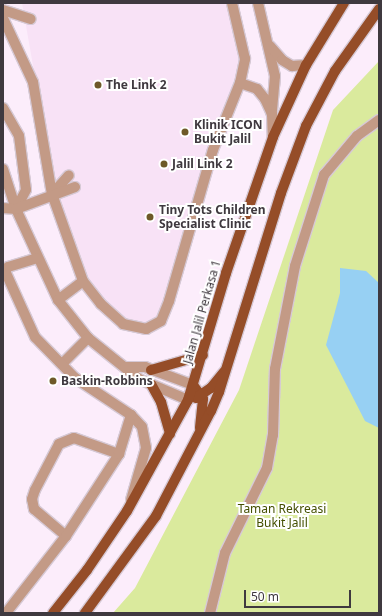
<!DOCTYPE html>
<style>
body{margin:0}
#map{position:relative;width:382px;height:616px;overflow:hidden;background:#fcedfb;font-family:"Noto Sans",sans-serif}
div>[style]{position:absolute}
.built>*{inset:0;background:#f8e2f6}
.green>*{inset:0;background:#daea9d}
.water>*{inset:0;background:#97d0f3}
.roads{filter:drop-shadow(1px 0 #d6c9d5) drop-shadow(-1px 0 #d6c9d5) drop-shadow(0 1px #d6c9d5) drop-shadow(0 -1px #d6c9d5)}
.minor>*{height:10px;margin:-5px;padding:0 5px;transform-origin:5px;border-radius:5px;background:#c39a86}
.major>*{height:10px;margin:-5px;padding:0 5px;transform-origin:5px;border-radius:5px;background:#954d28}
.dots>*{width:11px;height:11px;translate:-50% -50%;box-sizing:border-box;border:2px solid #fff;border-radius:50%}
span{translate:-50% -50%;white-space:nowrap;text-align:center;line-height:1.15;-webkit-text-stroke:4px #fff;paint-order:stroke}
.poi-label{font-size:12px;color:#3f393f;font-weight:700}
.left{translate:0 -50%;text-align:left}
.street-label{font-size:12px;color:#3f393f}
.park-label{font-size:12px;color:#444f00}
.frame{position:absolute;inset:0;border:4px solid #3f393f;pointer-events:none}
.scale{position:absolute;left:244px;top:590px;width:107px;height:18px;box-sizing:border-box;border:2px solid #3f393f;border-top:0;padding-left:5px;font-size:12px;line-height:14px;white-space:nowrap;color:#3f393f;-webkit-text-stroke:3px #fff;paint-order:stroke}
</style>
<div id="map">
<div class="built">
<div style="clip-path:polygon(22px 3px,227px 3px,241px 58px,166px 299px,157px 318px,145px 325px,125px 321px,104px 301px,86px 278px,54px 185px)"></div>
</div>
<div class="green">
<div style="clip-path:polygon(379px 61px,379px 613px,113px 613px,135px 588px,239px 390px,333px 110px)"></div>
</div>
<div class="water">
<div style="clip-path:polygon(340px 268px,366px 271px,379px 283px,379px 428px,365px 421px,326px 345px,340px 293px)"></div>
</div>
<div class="roads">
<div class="minor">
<div style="left:258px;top:3px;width:75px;rotate:76.9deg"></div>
<div style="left:275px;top:76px;width:38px;rotate:95deg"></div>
<div style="left:3px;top:10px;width:29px;rotate:18deg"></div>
<div style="left:3px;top:18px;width:71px;rotate:64.9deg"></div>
<div style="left:33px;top:82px;width:114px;rotate:80.4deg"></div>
<div style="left:52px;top:194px;width:92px;rotate:70.4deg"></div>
<div style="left:83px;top:281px;width:29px;rotate:52deg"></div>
<div style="left:101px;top:304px;width:30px;rotate:42deg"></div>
<div style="left:123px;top:324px;width:24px;rotate:12deg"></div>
<div style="left:146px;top:329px;width:17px;rotate:-28deg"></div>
<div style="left:161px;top:321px;width:22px;rotate:-68deg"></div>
<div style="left:169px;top:301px;width:157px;rotate:-73.8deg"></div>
<div style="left:213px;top:150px;width:72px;rotate:-68.1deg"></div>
<div style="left:240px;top:83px;width:25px;rotate:-78deg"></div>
<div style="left:245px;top:59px;width:57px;rotate:-103.1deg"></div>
<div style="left:270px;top:46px;width:18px;rotate:49deg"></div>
<div style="left:282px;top:60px;width:12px;rotate:31deg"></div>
<div style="left:292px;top:66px;width:14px;rotate:-4deg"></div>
<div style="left:240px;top:83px;width:18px;rotate:19deg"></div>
<div style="left:257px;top:89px;width:13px;rotate:51deg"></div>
<div style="left:265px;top:99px;width:17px;rotate:65deg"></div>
<div style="left:272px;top:114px;width:23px;rotate:88deg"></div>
<div style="left:3px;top:108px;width:32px;rotate:60deg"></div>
<div style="left:19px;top:136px;width:54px;rotate:82.6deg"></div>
<div style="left:26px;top:190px;width:21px;rotate:118deg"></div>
<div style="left:3px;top:169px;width:42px;rotate:72deg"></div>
<div style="left:16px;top:209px;width:100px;rotate:65.2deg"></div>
<div style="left:58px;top:300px;width:48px;rotate:51.7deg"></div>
<div style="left:88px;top:338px;width:65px;rotate:38.8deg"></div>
<div style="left:139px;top:379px;width:53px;rotate:23.2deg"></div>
<div style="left:52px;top:194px;width:25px;rotate:-48deg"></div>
<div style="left:3px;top:208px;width:13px;rotate:4deg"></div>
<div style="left:16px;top:209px;width:63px;rotate:-20.4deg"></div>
<div style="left:58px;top:300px;width:31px;rotate:-37deg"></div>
<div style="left:62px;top:364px;width:37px;rotate:-45deg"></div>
<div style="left:125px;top:367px;width:20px"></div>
<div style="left:145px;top:367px;width:51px;rotate:20.6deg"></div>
<div style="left:131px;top:415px;width:16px;rotate:47deg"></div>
<div style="left:142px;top:427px;width:21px;rotate:79deg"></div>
<div style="left:146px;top:448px;width:54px;rotate:106.1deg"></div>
<div style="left:66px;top:536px;width:42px;rotate:-139.8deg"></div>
<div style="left:34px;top:509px;width:10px;rotate:-101deg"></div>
<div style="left:32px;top:499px;width:9px;rotate:-72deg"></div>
<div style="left:35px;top:490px;width:52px;rotate:-62.4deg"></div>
<div style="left:59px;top:444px;width:16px;rotate:-22deg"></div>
<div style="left:74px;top:438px;width:48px;rotate:19.6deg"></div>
<div style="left:6px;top:613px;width:98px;rotate:-52.1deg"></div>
<div style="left:66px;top:536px;width:98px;rotate:-57.1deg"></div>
<div style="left:119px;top:454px;width:41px;rotate:-72.9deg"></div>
<div style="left:131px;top:415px;width:67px;rotate:-146.5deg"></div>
<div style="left:75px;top:378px;width:57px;rotate:-134.3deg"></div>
<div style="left:35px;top:337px;width:72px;rotate:-114.4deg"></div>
<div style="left:5px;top:271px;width:5px;rotate:-53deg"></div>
<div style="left:8px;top:267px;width:30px;rotate:-17deg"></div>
<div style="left:210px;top:613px;width:62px;rotate:-76deg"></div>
<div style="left:225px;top:553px;width:95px;rotate:-63.7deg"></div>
<div style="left:267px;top:468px;width:34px;rotate:-80deg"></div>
<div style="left:273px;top:435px;width:66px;rotate:-88.3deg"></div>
<div style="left:275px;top:369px;width:105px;rotate:-79deg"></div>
<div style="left:295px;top:266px;width:96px;rotate:-72.3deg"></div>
<div style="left:324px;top:175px;width:51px;rotate:-49.8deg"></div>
<div style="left:357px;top:136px;width:27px;rotate:-36deg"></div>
</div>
<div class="major">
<div style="left:151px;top:370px;width:54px;rotate:-16.1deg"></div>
<div style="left:151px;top:384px;width:21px;rotate:61deg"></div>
<div style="left:161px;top:402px;width:33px;rotate:74deg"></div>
<div style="left:193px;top:385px;width:17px;rotate:54deg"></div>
<div style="left:203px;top:399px;width:29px;rotate:96deg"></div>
<div style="left:196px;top:398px;width:18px;rotate:-34deg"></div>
<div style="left:211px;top:388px;width:21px;rotate:-51deg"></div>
<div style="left:53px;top:613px;width:55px;rotate:-51.7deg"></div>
<div style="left:87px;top:570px;width:71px;rotate:-55.9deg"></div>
<div style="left:127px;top:511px;width:127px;rotate:-61.2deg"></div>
<div style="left:188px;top:400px;width:133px;rotate:-73.3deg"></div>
<div style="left:226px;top:273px;width:144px;rotate:-70.9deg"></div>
<div style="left:273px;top:137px;width:79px;rotate:-65.4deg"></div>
<div style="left:306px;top:65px;width:73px;rotate:-58.5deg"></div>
<div style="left:85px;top:613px;width:120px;rotate:-53.8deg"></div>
<div style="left:156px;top:516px;width:119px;rotate:-62.4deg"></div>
<div style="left:211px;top:411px;width:21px;rotate:-67deg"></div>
<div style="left:219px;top:392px;width:208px;rotate:-72.7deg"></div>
<div style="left:281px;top:193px;width:72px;rotate:-69.5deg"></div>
<div style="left:306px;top:126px;width:62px;rotate:-62.2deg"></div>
<div style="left:335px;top:71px;width:76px;rotate:-54.6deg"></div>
</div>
</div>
<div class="dots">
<div style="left:98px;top:85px;background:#6e5928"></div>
<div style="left:185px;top:132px;background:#6e5928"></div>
<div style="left:164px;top:164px;background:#6e5928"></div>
<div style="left:150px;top:217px;background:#6e5928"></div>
<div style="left:53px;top:381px;background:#6e5928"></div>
</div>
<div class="poi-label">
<span class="left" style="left:106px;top:85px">The Link 2</span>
<span class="left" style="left:194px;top:132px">Klinik ICON<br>Bukit Jalil</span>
<span class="left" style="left:172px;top:164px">Jalil Link 2</span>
<span class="left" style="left:159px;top:217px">Tiny Tots Children<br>Specialist Clinic</span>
<span class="left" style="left:61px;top:381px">Baskin-Robbins</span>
</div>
<div class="street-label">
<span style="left:202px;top:312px;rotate:-74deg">Jalan Jalil Perkasa 1</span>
</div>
<div class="park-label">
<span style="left:282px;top:516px">Taman Rekreasi<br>Bukit Jalil</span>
</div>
<div class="frame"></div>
<div class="scale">50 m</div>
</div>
